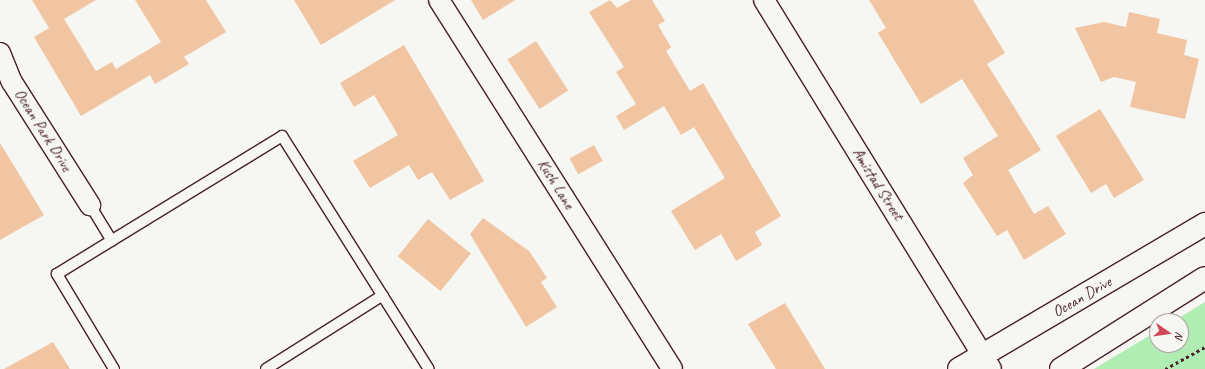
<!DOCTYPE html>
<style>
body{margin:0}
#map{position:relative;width:1205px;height:369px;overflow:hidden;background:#f6f6f2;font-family:Caveat,sans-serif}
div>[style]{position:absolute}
.green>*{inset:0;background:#afedb3}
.building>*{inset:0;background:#f2c5a2;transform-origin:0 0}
.path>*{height:2.5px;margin-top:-1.25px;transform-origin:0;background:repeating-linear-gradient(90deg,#4a1f2b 0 3px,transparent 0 6px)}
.roads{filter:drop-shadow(1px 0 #4a1f2b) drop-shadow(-1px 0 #4a1f2b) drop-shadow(0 1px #4a1f2b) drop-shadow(0 -1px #4a1f2b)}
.lane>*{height:10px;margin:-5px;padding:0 5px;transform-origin:5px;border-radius:5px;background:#f6f6f2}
.street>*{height:20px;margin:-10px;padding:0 10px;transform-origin:10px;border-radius:10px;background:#f6f6f2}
.primary>*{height:22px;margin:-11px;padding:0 11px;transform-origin:11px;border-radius:11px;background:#f6f6f2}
span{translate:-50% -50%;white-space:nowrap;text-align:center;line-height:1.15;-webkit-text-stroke:3.5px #f6f6f2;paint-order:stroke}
.street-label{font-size:16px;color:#4a1f2b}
.north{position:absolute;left:1149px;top:313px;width:40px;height:40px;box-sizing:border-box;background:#f6f6f2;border:1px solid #b1a0a2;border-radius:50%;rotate:103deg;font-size:11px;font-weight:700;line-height:16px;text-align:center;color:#4a1f2b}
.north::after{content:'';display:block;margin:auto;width:14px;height:18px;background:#d1495b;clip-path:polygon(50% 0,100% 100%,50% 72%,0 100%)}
</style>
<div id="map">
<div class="green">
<div style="clip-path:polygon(1205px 302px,1205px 369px,1094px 369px,1157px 331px,1157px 345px,1181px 345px,1181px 321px,1174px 321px)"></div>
</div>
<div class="building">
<div style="clip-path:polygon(32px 0,96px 0,64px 19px,96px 71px,112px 62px,116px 69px,161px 42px,135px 0,206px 0,226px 32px,184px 57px,189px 64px,155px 84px,150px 75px,81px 116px,34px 37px,49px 28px)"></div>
<div style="clip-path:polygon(294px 0,395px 0,321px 45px)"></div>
<div style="clip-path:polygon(471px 0,515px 0,483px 20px)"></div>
<div style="clip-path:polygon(610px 0,617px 8px,631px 0,652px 0,665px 21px,658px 25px,671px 47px,666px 51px,690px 91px,703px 83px,781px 216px,755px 232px,762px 245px,736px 261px,721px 234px,695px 250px,671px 211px,725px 178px,694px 127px,681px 135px,664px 106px,624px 130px,616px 116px,636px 104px,616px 72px,624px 67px,589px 12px)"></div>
<div style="clip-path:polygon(869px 0,973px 0,1005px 53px,987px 64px,1041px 150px,1008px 170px,1034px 214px,1048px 206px,1066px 234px,1024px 260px,1007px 230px,997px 236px,963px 183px,973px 175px,963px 158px,998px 136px,962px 79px,921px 104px,878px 33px,886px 28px)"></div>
<div style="clip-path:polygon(1129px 12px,1160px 19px,1157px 33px,1187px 40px,1184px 55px,1199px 59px,1185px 119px,1130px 107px,1136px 82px,1114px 77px,1101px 82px,1075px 28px,1104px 22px,1126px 27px)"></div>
<div style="left:536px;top:41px;width:59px;height:34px;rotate:57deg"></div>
<div style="clip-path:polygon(404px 45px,484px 181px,450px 200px,432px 172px,418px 180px,409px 165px,370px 188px,353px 161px,398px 135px,374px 95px,354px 107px,340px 83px)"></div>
<div style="clip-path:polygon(1100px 109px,1144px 180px,1114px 198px,1106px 184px,1091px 193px,1056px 136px)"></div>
<div style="clip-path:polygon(0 143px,44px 215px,0 240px)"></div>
<div style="left:594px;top:145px;width:18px;height:28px;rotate:61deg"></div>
<div style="clip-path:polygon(483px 218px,529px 251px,547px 278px,541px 282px,557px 307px,526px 327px,470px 234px)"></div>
<div style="left:428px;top:219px;width:55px;height:48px;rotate:39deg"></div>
<div style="clip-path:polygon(785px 303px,825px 369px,776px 369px,748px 324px)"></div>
<div style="clip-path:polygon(53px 342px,70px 369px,4px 369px)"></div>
</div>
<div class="path">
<div style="left:1165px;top:369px;width:46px;rotate:-28.8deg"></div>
</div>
<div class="roads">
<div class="lane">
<div style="left:90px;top:205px;width:42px;rotate:58.6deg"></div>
<div style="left:114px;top:369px;width:111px;rotate:-121deg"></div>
<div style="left:57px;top:274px;width:264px;rotate:-31.5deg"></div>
<div style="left:282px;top:136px;width:275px;rotate:57.8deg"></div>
<div style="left:266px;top:369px;width:138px;rotate:-32.3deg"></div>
</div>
<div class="street">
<div style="left:439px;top:0;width:436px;rotate:57.7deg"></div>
<div style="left:764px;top:0;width:433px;rotate:58.4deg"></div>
<div style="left:0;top:53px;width:31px;rotate:68deg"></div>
<div style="left:12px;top:82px;width:146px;rotate:57.6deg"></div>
</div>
<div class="primary">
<div style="left:959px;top:369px;width:286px;rotate:-30.5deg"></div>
<div style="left:1061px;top:369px;width:170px;rotate:-32.3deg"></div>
</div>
</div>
<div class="street-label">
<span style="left:43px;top:130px;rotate:58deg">Ocean Park Drive</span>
<span style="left:556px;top:184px;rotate:58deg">Kush Lane</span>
<span style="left:878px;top:184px;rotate:58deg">Amistad Street</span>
<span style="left:1082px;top:297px;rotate:-30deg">Ocean Drive</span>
</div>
<div class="north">N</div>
</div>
